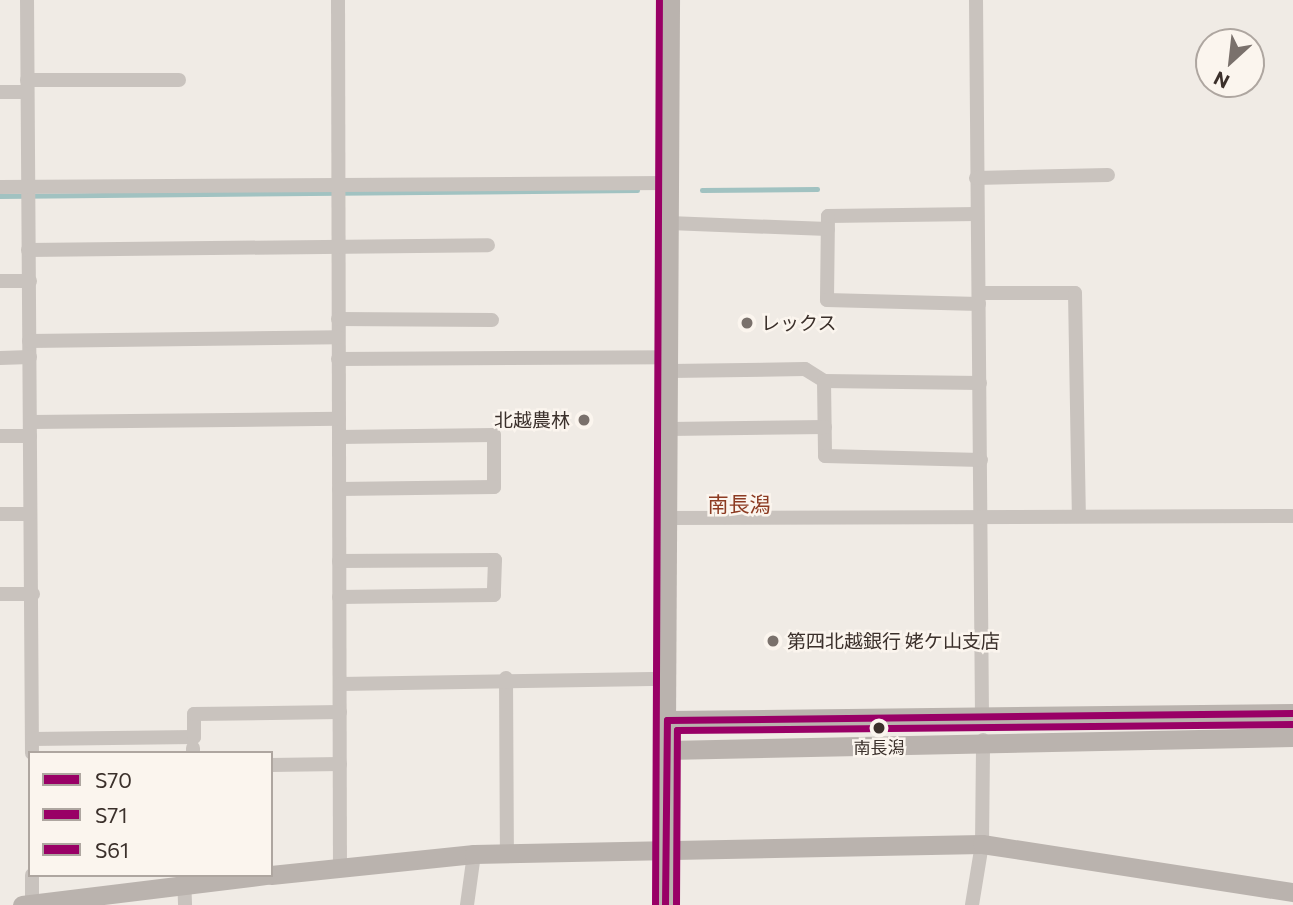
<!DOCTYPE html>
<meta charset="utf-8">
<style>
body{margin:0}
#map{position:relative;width:1293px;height:905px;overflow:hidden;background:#f0ebe5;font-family:Commissioner,"Noto Sans JP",sans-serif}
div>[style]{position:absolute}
.stream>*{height:4.5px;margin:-2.25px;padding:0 2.25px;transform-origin:2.25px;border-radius:2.25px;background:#a1c2c1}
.street>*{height:14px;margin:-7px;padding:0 7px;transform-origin:7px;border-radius:7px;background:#c9c3be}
.secondary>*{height:19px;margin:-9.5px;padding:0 9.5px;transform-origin:9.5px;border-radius:9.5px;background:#bab3ae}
.bus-1>*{height:7px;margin:-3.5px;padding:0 3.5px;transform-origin:3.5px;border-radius:3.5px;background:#906}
.bus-2>*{height:7px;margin:-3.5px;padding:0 3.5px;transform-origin:3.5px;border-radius:3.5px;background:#906}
.bus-3>*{height:7px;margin:-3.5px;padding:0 3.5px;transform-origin:3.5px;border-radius:3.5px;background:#906}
.dots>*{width:19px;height:19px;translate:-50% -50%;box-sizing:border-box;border:4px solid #fbf5ee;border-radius:50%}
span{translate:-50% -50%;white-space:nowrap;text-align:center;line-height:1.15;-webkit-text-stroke:5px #fbf5ee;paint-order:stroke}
.bus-label{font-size:17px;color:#3b302b}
.poi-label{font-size:19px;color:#3b302b}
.left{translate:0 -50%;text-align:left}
.right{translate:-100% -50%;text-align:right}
.neighbourhood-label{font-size:21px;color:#8c3b22}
.legend{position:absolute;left:28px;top:751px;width:245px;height:126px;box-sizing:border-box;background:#fbf5ee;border:2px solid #aea6a0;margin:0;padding:9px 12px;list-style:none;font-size:21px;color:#3b302b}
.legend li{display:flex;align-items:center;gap:14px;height:35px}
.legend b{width:35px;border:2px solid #aea6a0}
.north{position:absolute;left:1195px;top:28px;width:70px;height:70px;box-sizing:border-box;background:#fbf5ee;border:2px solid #aea6a0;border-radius:50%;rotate:207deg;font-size:19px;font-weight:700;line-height:28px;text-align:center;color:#3b302b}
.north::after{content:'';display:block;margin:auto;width:24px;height:32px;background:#7a716c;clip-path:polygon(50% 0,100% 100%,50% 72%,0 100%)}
</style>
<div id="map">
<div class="stream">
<div style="left:702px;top:190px;width:115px;rotate:-0.5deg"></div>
<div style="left:0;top:196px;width:637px;rotate:-0.54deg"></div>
</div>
<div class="street">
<div style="left:27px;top:0;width:753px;rotate:89.62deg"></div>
<div style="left:338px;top:0;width:863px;rotate:89.87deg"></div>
<div style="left:976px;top:0;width:714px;rotate:89.52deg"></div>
<div style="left:27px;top:80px;width:152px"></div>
<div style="left:0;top:92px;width:27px"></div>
<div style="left:976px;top:178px;width:132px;rotate:-1.3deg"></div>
<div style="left:0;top:187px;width:666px;rotate:-0.34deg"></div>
<div style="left:977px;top:214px;width:149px;rotate:179.2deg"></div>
<div style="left:828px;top:216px;width:84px;rotate:90.7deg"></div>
<div style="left:827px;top:300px;width:152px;rotate:1.5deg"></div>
<div style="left:669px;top:223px;width:159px;rotate:2.2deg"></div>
<div style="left:28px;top:250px;width:460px;rotate:-0.6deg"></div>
<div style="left:0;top:281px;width:30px"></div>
<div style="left:979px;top:293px;width:96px"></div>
<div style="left:1075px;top:293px;width:221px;rotate:89deg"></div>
<div style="left:338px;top:319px;width:154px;rotate:0.4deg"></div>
<div style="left:29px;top:341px;width:309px;rotate:-0.7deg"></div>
<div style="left:0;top:358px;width:30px;rotate:-2deg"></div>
<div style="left:338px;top:359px;width:331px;rotate:-0.3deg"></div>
<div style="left:670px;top:371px;width:135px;rotate:-0.8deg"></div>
<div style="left:805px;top:369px;width:22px;rotate:32deg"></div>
<div style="left:980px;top:383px;width:156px;rotate:-179.3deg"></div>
<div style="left:824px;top:381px;width:75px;rotate:89.2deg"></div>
<div style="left:825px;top:456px;width:156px;rotate:1.5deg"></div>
<div style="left:31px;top:422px;width:308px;rotate:-0.6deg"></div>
<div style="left:669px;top:429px;width:156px;rotate:-0.7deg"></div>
<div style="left:0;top:436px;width:30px"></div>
<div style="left:339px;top:437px;width:155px;rotate:-0.7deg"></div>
<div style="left:494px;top:435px;width:52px;rotate:90deg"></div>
<div style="left:494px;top:487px;width:155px;rotate:179.3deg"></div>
<div style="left:0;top:514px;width:30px"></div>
<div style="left:666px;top:518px;width:627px;rotate:-0.18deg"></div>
<div style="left:339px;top:561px;width:156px;rotate:-0.4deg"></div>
<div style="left:495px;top:560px;width:35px;rotate:92deg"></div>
<div style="left:494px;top:595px;width:155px;rotate:179.3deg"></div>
<div style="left:0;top:594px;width:33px"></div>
<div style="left:506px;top:678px;width:174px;rotate:89.7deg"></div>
<div style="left:340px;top:684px;width:328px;rotate:-0.9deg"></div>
<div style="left:32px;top:739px;width:162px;rotate:-0.7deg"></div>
<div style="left:194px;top:737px;width:23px;rotate:-90deg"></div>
<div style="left:194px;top:714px;width:146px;rotate:-0.8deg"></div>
<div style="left:193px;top:748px;width:5px;rotate:90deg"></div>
<div style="left:271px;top:765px;width:69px;rotate:-0.8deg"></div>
<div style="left:184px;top:875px;width:30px;rotate:88deg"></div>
<div style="left:32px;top:904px;width:29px;rotate:-90deg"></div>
<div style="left:467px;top:905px;width:51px;rotate:-82.2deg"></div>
<div style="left:972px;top:905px;width:62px;rotate:-80.7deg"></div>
<div style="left:982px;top:844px;width:104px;rotate:-89.4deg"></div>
</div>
<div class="secondary">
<div style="left:667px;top:720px;width:626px;rotate:-0.64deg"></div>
<div style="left:667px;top:750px;width:626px;rotate:-1.19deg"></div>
<div style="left:271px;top:875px;width:204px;rotate:-5.9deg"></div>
<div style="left:474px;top:854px;width:508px;rotate:-1.13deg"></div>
<div style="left:982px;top:844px;width:315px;rotate:8.8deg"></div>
<div style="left:22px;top:905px;width:247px;rotate:-7deg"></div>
<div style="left:665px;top:905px;width:905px;rotate:-89.68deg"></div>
</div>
<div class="bus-1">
<div style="left:665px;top:905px;width:185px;rotate:-89.4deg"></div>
<div style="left:667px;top:720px;width:626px;rotate:-0.64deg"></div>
</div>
<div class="bus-2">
<div style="left:676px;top:905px;width:175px;rotate:-89.7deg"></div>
<div style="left:677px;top:730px;width:616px;rotate:-0.56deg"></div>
</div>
<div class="bus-3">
<div style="left:655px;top:905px;width:905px;rotate:-89.75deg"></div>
</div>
<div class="dots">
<div style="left:747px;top:323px;background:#7a716c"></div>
<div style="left:584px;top:420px;background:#7a716c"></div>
<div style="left:773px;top:641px;background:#7a716c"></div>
<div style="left:879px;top:728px;background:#3b302b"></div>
</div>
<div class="bus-label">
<span style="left:879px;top:748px">南長潟</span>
</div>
<div class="poi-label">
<span class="left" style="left:761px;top:323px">レックス</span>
<span class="right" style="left:570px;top:420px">北越農林</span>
<span class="left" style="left:787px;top:641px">第四北越銀行 姥ケ山支店</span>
</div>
<div class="neighbourhood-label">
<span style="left:739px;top:504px">南長潟</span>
</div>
<ul class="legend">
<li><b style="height:9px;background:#906"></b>S70</li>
<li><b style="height:9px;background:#906"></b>S71</li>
<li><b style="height:9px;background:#906"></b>S61</li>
</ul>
<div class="north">N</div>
</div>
